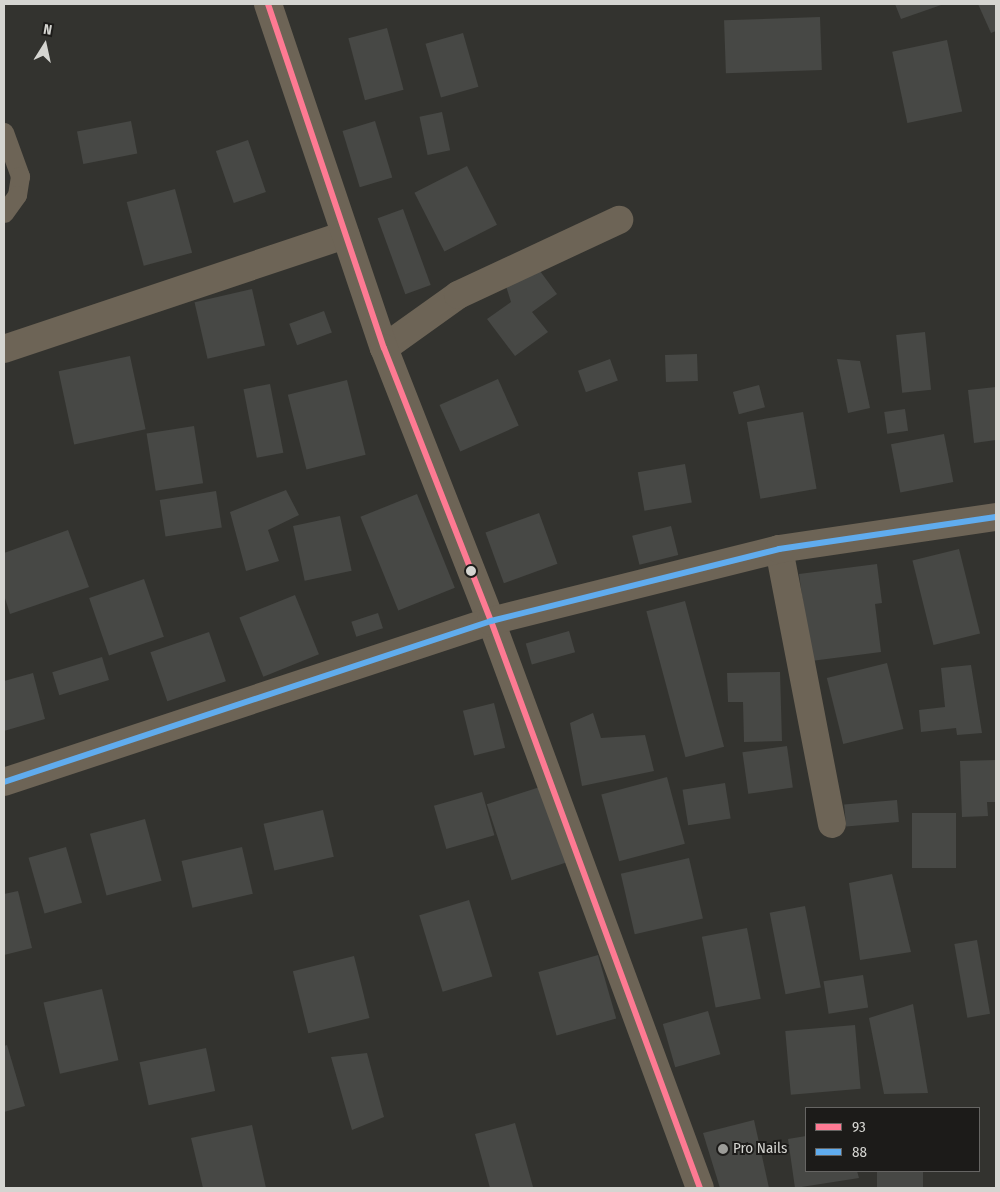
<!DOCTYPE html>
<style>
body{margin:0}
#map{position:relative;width:1000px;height:1192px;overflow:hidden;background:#33332f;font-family:"Fira Sans Condensed",sans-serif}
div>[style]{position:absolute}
.building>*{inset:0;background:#474845;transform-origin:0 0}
.service>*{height:19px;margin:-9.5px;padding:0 9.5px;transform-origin:9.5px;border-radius:9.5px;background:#6d6456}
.minor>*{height:28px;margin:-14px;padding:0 14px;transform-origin:14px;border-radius:14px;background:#6d6456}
.tertiary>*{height:28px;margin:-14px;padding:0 14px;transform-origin:14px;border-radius:14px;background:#6d6456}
.bus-1>*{height:6px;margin:-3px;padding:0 3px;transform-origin:3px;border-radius:3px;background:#fe7a93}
.bus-2>*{height:6px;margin:-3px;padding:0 3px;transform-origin:3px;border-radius:3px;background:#60acee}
.dots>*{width:14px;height:14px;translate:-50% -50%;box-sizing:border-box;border:2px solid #1c1b19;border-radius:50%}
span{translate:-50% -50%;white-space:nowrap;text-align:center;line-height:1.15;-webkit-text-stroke:4px #1c1b19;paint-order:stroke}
.poi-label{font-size:15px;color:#d5d5d1}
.left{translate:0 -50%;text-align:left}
.frame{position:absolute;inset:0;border:5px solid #d5d5d1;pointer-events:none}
.legend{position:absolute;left:805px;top:1107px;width:175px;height:65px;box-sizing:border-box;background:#1c1b19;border:1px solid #666563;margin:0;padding:6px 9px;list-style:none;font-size:15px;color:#d5d5d1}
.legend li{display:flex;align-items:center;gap:10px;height:25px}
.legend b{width:25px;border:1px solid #666563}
.north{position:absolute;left:20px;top:20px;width:50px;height:50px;-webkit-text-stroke:4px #1c1b19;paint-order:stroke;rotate:10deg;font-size:14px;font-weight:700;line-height:20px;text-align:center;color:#d5d5d1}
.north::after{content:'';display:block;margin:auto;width:18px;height:22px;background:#d5d5d1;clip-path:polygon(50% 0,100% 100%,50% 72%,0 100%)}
</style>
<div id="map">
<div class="building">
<div style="clip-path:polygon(895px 4px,944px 4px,901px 19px)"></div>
<div style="clip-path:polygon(978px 4px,996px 4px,996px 31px,991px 33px)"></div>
<div style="left:820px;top:17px;width:53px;height:96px;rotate:88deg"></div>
<div style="left:387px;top:28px;width:64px;height:40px;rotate:75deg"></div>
<div style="left:463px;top:33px;width:56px;height:39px;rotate:74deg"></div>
<div style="left:947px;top:40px;width:73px;height:56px;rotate:78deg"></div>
<div style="left:442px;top:112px;width:39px;height:23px;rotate:78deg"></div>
<div style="left:131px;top:121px;width:33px;height:55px;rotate:79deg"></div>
<div style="left:375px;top:121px;width:59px;height:34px;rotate:73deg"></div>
<div style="left:248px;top:140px;width:55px;height:34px;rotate:71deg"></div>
<div style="left:467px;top:166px;width:66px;height:59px;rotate:63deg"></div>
<div style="left:175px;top:189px;width:66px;height:50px;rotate:75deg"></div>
<div style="left:403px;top:209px;width:81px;height:27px;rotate:70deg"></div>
<div style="clip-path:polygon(537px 267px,557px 294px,532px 312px,548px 332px,515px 356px,487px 319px,511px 302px,505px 283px)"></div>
<div style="left:252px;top:289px;width:58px;height:59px;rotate:77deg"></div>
<div style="left:324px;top:311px;width:23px;height:37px;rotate:70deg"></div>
<div style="left:925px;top:332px;width:58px;height:29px;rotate:84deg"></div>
<div style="left:697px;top:354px;width:27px;height:32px;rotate:88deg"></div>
<div style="left:130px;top:356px;width:75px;height:73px;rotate:78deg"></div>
<div style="left:610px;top:359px;width:23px;height:34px;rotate:70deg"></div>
<div style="clip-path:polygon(837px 359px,860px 361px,870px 408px,848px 413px)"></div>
<div style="left:498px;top:379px;width:51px;height:64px;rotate:66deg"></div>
<div style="left:347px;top:380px;width:77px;height:61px;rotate:76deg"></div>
<div style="left:270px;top:384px;width:70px;height:27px;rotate:79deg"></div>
<div style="left:759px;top:385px;width:23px;height:27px;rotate:75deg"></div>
<div style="clip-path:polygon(996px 387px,996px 440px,974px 443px,968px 390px)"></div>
<div style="left:905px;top:409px;width:22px;height:21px;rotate:82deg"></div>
<div style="left:803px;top:412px;width:78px;height:57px;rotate:80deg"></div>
<div style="left:194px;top:426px;width:58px;height:48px;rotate:81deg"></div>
<div style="left:944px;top:434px;width:49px;height:54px;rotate:79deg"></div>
<div style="left:685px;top:464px;width:39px;height:48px;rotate:80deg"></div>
<div style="clip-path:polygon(286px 490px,299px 515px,268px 530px,279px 561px,246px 571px,230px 512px)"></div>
<div style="left:216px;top:491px;width:37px;height:57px;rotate:81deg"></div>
<div style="left:417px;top:494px;width:101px;height:61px;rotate:68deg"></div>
<div style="left:539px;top:513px;width:54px;height:57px;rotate:70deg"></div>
<div style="left:340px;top:516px;width:56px;height:48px;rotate:78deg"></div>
<div style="left:671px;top:526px;width:30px;height:40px;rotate:76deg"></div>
<div style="clip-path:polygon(68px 530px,89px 587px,10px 614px,4px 595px,4px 553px)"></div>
<div style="left:959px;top:549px;width:87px;height:48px;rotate:76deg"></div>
<div style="clip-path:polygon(877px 564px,882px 603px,875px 604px,881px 652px,811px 661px,799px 574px)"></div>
<div style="left:144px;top:579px;width:61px;height:58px;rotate:71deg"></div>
<div style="left:295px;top:595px;width:64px;height:60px;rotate:68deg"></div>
<div style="left:685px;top:601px;width:151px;height:40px;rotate:75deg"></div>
<div style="left:378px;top:613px;width:16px;height:28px;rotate:72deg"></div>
<div style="left:569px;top:631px;width:22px;height:45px;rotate:74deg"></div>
<div style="left:209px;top:632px;width:52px;height:62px;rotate:71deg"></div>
<div style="left:102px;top:657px;width:24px;height:52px;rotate:73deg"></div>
<div style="left:887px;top:663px;width:68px;height:62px;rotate:76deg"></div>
<div style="clip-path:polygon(971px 665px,982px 733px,957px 735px,956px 728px,921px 732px,919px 710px,945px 707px,941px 668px)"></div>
<div style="clip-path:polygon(780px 672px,782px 741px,744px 742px,743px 702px,728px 702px,727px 673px)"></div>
<div style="clip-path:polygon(33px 673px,45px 719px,4px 731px,4px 681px)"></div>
<div style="left:494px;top:703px;width:46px;height:32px;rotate:76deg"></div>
<div style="clip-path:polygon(593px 713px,601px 738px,645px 735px,654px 771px,582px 786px,570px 723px)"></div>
<div style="left:787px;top:746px;width:42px;height:45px;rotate:82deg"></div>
<div style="clip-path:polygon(996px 760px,996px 802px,987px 802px,988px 816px,962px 817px,960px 761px)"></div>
<div style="left:667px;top:777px;width:69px;height:68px;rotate:75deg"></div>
<div style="left:725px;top:783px;width:36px;height:43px;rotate:81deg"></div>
<div style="left:543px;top:786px;width:80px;height:59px;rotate:72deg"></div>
<div style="left:482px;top:792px;width:45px;height:50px;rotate:74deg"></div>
<div style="left:897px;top:800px;width:22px;height:53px;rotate:85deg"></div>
<div style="left:323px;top:810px;width:48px;height:61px;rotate:77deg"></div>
<div style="left:912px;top:813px;width:44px;height:55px"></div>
<div style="left:145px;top:819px;width:64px;height:57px;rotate:75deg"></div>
<div style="left:66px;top:847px;width:58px;height:39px;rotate:74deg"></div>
<div style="left:242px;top:847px;width:48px;height:62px;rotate:77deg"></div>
<div style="left:689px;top:858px;width:62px;height:70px;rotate:77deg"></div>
<div style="clip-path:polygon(892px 874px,911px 952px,860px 960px,849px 883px)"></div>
<div style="clip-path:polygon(18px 891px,32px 948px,4px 955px,4px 894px)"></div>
<div style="left:469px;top:900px;width:80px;height:52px;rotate:73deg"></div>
<div style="left:805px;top:906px;width:83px;height:36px;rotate:79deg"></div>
<div style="left:747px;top:928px;width:72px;height:46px;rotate:79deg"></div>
<div style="left:977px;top:940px;width:75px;height:23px;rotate:80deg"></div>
<div style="left:598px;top:955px;width:66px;height:62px;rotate:74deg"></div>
<div style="left:354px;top:956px;width:64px;height:63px;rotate:76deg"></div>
<div style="left:863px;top:975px;width:33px;height:40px;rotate:81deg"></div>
<div style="left:102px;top:989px;width:73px;height:60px;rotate:77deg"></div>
<div style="clip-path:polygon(913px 1004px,928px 1093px,884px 1094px,869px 1018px)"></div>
<div style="left:708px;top:1011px;width:45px;height:47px;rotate:74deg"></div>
<div style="left:855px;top:1025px;width:64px;height:70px;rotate:85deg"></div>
<div style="clip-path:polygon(7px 1045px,25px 1106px,4px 1112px,4px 1046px)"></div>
<div style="left:206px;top:1048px;width:44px;height:68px;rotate:78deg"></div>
<div style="clip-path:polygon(367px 1053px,384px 1117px,352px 1130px,331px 1057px)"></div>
<div style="clip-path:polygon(754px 1120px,769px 1188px,720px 1188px,703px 1133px)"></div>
<div style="clip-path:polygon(515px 1123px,533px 1187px,490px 1188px,475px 1134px)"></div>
<div style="clip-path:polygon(252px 1125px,266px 1188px,203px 1188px,191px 1138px)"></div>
<div style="clip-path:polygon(806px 1136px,806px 1171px,857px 1171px,859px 1178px,795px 1188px,788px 1139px)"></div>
<div style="left:877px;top:1171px;width:46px;height:17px"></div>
</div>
<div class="service">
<div style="left:4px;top:132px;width:47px;rotate:70deg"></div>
<div style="left:20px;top:176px;width:19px;rotate:99deg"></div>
<div style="left:17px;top:195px;width:22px;rotate:126deg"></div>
</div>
<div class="minor">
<div style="left:384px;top:348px;width:91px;rotate:-35.6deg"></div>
<div style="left:458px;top:295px;width:178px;rotate:-25deg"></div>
<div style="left:4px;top:349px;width:360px;rotate:-18.5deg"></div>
<div style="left:779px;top:549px;width:280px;rotate:79.1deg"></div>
</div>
<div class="tertiary">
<div style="left:268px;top:4px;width:363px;rotate:71.4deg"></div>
<div style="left:384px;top:348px;width:293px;rotate:68.6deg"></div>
<div style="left:491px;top:621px;width:604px;rotate:69.77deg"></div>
<div style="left:4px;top:782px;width:513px;rotate:-18.29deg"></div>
<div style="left:491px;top:621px;width:297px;rotate:-14deg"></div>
<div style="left:779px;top:549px;width:219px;rotate:-8.4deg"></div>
</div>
<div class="bus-1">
<div style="left:268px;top:4px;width:363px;rotate:71.4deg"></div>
<div style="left:384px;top:348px;width:293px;rotate:68.6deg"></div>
<div style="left:491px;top:621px;width:604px;rotate:69.77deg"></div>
</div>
<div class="bus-2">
<div style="left:4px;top:782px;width:513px;rotate:-18.29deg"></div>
<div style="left:491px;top:621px;width:297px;rotate:-14deg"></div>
<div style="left:779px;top:549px;width:219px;rotate:-8.4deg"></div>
</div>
<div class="dots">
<div style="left:471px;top:571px;background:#d5d5d1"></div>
<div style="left:723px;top:1149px;background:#9c9c98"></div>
</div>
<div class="poi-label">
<span class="left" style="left:733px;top:1149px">Pro Nails</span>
</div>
<div class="frame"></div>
<ul class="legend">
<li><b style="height:6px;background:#fe7a93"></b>93</li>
<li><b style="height:6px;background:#60acee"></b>88</li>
</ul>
<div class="north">N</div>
</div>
